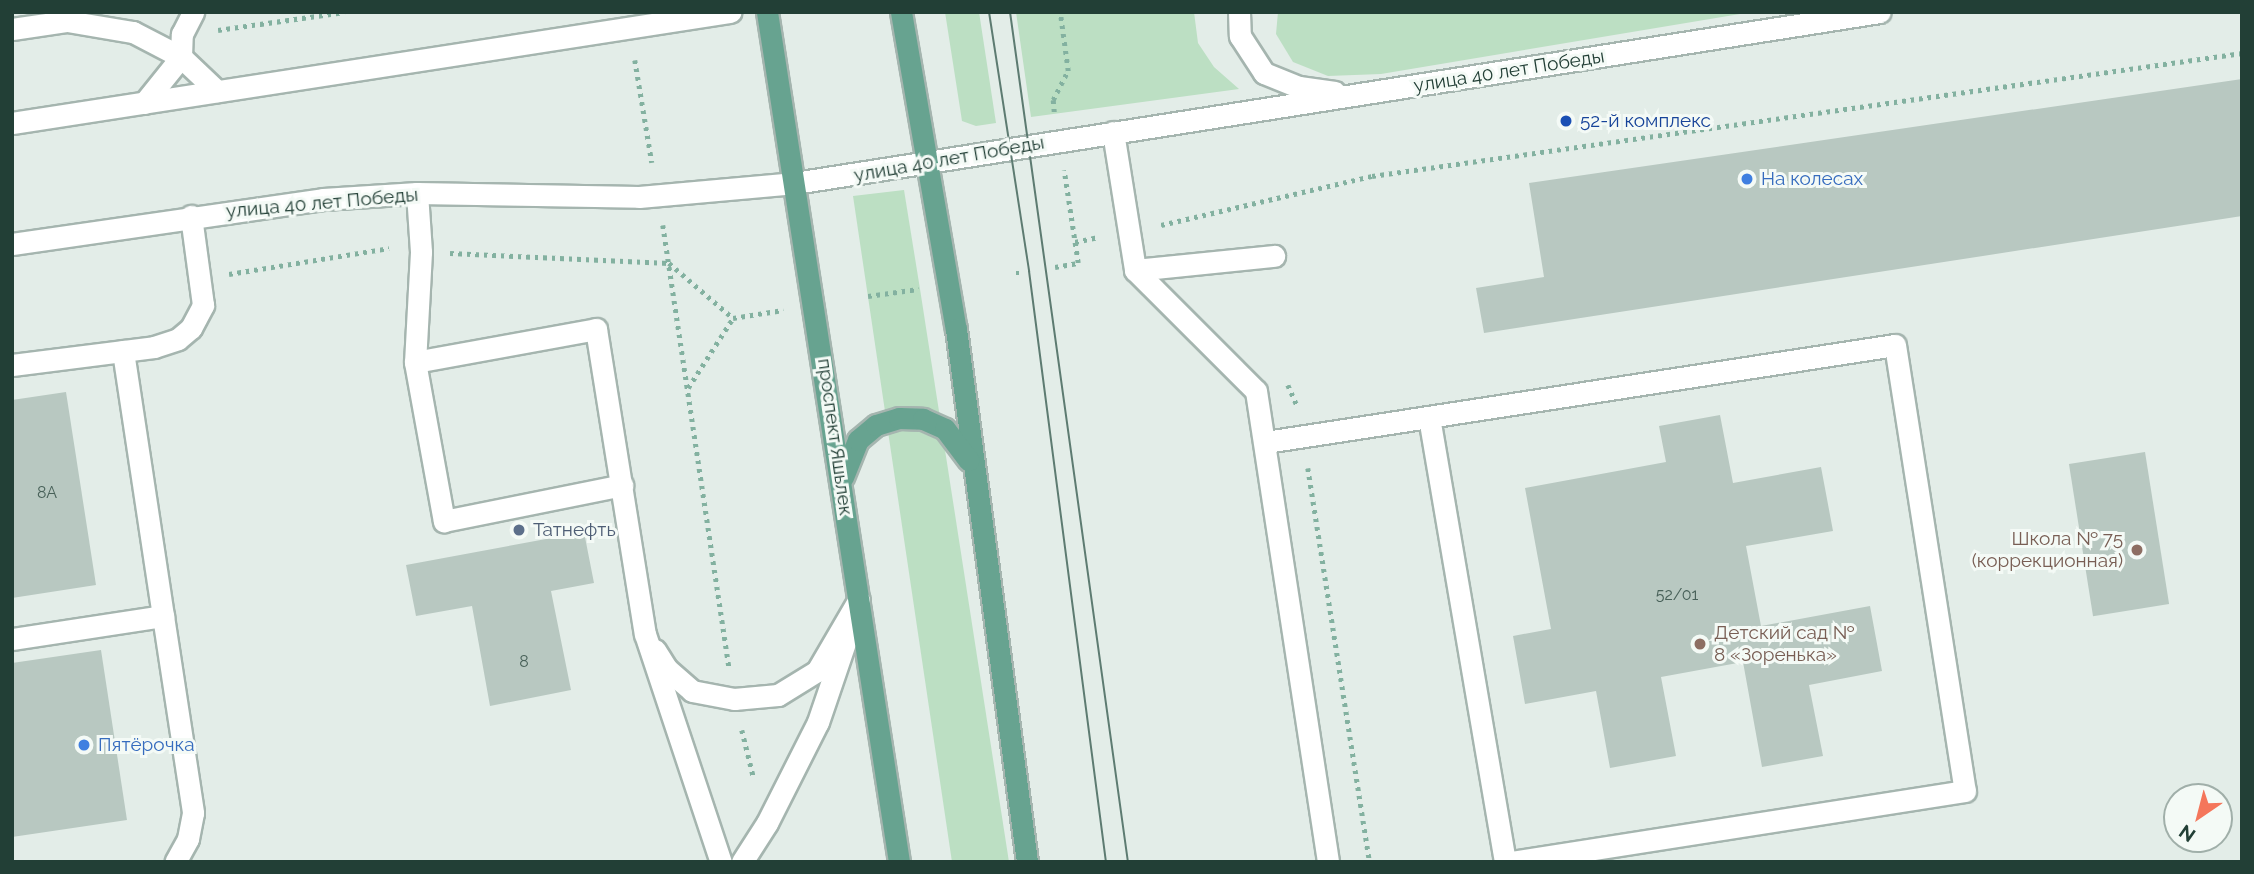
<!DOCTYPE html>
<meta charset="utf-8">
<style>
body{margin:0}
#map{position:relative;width:2254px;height:874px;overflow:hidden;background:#e3ede8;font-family:Raleway,sans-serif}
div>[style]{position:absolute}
.green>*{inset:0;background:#bcdfc3}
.building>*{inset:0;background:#b8c8c1;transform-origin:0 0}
.path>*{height:4.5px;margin-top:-2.25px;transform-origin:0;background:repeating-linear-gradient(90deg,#83b1a0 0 3.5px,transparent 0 8.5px)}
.roads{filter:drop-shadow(2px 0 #a5b5af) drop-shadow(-2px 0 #a5b5af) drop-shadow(0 2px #a5b5af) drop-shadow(0 -2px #a5b5af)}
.minor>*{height:21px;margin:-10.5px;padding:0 10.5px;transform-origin:10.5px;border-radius:10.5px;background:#fff}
.major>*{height:21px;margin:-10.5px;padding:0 10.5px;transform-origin:10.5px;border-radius:10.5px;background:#67a390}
.tram>*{height:2px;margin:-1px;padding:0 1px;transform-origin:1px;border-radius:1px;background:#5d7b71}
.dots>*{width:19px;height:19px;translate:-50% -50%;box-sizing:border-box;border:4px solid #f4faf6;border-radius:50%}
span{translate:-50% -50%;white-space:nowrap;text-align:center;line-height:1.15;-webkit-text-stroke:6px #f4faf6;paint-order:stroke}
.number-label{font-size:16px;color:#486159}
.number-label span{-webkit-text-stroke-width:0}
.street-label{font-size:19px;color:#223f36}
.transit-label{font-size:19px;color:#164399}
.left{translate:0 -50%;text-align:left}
.shop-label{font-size:19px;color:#366cbe}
.service-label{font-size:19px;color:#4e5e75}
.education-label{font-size:19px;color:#785e54}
.right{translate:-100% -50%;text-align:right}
.frame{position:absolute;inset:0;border:14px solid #223f36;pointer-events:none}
.north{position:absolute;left:2163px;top:783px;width:70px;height:70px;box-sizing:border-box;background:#f4faf6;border:2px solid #a0afa9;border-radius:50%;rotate:215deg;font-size:19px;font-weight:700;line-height:28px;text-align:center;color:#223f36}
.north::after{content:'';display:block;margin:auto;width:24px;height:32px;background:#f4765b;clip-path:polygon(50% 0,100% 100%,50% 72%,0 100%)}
</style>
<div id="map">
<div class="green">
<div style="clip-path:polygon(945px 12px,979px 12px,996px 123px,976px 126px,962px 121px)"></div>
<div style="clip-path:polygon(1016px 12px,1194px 12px,1198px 43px,1214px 67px,1239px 89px,1031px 117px)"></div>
<div style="clip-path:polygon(1278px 12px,1752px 12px,1381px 74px,1328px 76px,1293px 62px,1276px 34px)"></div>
<div style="clip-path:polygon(904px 190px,920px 289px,1009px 862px,952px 862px,853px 196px)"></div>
</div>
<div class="building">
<div style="clip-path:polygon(2242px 79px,2242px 216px,1484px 333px,1476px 288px,1544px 277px,1529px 183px)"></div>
<div style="clip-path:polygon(66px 392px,96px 585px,12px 598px,12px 400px)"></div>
<div style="clip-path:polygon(1720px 415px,1733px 483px,1821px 467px,1833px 531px,1746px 546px,1761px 626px,1870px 606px,1882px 671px,1809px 685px,1823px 756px,1762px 767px,1743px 662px,1661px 677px,1676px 756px,1610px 768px,1596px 691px,1525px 704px,1513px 636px,1551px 629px,1525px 488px,1666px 462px,1659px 426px)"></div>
<div style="left:2145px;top:452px;width:154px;height:77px;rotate:81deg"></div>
<div style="clip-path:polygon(584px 532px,594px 583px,551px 591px,571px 690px,490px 706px,472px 606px,416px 616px,406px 565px)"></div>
<div style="clip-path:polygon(101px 650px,127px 820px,12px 837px,12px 663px)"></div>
</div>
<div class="path">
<div style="left:218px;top:30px;width:128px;rotate:-8.1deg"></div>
<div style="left:635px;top:60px;width:104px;rotate:80.6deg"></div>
<div style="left:1054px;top:112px;width:12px;rotate:-95deg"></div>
<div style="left:1053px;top:100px;width:33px;rotate:-63deg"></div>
<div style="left:1068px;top:71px;width:60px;rotate:-97.7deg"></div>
<div style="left:663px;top:225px;width:446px;rotate:81.5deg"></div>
<div style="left:1161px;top:225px;width:217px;rotate:-13.1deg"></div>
<div style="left:1372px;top:176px;width:879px;rotate:-8.05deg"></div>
<div style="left:1075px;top:242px;width:24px;rotate:-12deg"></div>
<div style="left:450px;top:253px;width:219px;rotate:2.6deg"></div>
<div style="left:669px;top:263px;width:84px;rotate:40.7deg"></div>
<div style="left:1055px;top:267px;width:23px;rotate:-10deg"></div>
<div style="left:1078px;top:263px;width:94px;rotate:-98.6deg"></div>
<div style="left:1016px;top:273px;width:6px"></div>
<div style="left:229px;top:274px;width:162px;rotate:-9.2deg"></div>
<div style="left:868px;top:296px;width:51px;rotate:-7.8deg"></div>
<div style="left:1288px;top:385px;width:22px;rotate:66deg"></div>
<div style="left:688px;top:388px;width:83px;rotate:-57.3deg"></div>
<div style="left:733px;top:318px;width:51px;rotate:-9.1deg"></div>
<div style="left:1308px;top:468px;width:399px;rotate:81.1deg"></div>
<div style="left:742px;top:730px;width:50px;rotate:76.2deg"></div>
</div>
<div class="roads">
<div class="minor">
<div style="left:1239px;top:12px;width:24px;rotate:88deg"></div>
<div style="left:1240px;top:36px;width:44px;rotate:57deg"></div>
<div style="left:1264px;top:73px;width:38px;rotate:22deg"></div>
<div style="left:1299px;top:87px;width:36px;rotate:8deg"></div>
<div style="left:12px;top:29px;width:56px;rotate:-8.3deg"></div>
<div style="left:67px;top:21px;width:67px;rotate:9.5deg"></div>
<div style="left:133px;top:32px;width:54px;rotate:27.5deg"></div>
<div style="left:181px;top:57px;width:50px;rotate:43.4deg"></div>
<div style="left:144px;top:103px;width:59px;rotate:-51.2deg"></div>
<div style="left:181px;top:57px;width:23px;rotate:-88deg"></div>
<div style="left:182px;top:34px;width:25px;rotate:-63deg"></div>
<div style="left:12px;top:123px;width:727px;rotate:-8.79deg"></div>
<div style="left:1113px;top:132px;width:140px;rotate:80.9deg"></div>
<div style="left:1135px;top:270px;width:171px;rotate:45deg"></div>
<div style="left:1256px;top:391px;width:476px;rotate:81.3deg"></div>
<div style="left:417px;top:193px;width:59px;rotate:86.1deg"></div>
<div style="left:421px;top:252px;width:110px;rotate:93.1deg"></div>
<div style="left:415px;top:362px;width:162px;rotate:79.7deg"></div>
<div style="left:444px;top:521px;width:182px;rotate:-11.4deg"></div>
<div style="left:12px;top:244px;width:314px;rotate:-8.2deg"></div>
<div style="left:323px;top:199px;width:94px;rotate:-3.7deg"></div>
<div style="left:417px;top:193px;width:222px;rotate:1deg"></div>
<div style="left:639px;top:197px;width:157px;rotate:-5.1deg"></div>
<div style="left:795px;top:183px;width:1098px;rotate:-8.96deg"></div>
<div style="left:1135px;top:270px;width:140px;rotate:-5.8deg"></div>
<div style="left:415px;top:362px;width:184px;rotate:-10.3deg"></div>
<div style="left:596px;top:329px;width:309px;rotate:80.9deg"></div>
<div style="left:645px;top:634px;width:240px;rotate:71.6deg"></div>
<div style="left:12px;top:365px;width:143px;rotate:-7.2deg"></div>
<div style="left:154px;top:347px;width:25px;rotate:-18deg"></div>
<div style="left:178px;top:339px;width:17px;rotate:-40deg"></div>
<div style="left:191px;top:328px;width:26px;rotate:-62deg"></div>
<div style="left:203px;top:305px;width:90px;rotate:-97.7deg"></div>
<div style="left:1429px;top:417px;width:451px;rotate:80.3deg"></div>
<div style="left:1266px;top:442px;width:636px;rotate:-8.77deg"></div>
<div style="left:1895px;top:345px;width:451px;rotate:81.1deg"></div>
<div style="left:1965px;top:791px;width:461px;rotate:171.1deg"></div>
<div style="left:163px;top:616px;width:199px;rotate:81.3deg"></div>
<div style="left:193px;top:813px;width:26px;rotate:101deg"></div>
<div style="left:188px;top:839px;width:26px;rotate:119deg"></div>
<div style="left:12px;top:639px;width:153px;rotate:-8.7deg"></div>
<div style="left:163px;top:616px;width:268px;rotate:-98.6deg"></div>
<div style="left:655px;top:650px;width:22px;rotate:58deg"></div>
<div style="left:667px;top:669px;width:33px;rotate:41deg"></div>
<div style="left:692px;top:691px;width:43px;rotate:10.8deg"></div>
<div style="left:734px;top:699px;width:44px;rotate:-5.2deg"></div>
<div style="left:778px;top:695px;width:46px;rotate:-31.6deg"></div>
<div style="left:817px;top:671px;width:83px;rotate:-59.7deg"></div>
<div style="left:742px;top:862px;width:46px;rotate:-57.3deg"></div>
<div style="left:767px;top:823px;width:113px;rotate:-63.2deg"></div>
<div style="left:818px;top:722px;width:96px;rotate:-71.2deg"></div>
</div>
<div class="major">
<div style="left:767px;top:12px;width:860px;rotate:81.17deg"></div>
<div style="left:901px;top:12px;width:322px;rotate:80.2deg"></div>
<div style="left:956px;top:329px;width:538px;rotate:82.41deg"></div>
<div style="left:843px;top:477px;width:40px;rotate:-68deg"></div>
<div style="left:858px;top:440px;width:23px;rotate:-40deg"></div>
<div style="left:876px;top:425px;width:24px;rotate:-17deg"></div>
<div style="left:899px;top:418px;width:24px;rotate:2deg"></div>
<div style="left:923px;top:419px;width:24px;rotate:24deg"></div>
<div style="left:945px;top:429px;width:39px;rotate:53deg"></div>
</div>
</div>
<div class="tram">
<div style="left:989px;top:12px;width:262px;rotate:81.2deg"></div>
<div style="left:1029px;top:271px;width:596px;rotate:82.58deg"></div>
<div style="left:1010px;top:12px;width:858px;rotate:82.1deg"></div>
</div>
<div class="dots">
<div style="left:1566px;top:121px;background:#1a4fb4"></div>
<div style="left:1747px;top:179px;background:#3f7fe0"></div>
<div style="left:519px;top:530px;background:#5c6f8a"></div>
<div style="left:2137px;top:550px;background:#8d6e63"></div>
<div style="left:1700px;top:644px;background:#8d6e63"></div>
<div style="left:84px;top:745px;background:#3f7fe0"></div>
</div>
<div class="number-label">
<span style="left:47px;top:493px">8А</span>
<span style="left:1677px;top:595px">52/01</span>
<span style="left:524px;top:662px">8</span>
</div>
<div class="street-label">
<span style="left:1509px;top:71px;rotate:-9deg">улица 40 лет Победы</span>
<span style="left:949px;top:159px;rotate:-10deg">улица 40 лет Победы</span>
<span style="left:322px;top:203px;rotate:-5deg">улица 40 лет Победы</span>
<span style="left:835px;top:437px;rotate:82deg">проспект Яшьлек</span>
</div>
<div class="transit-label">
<span class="left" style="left:1580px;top:121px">52-й комплекс</span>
</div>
<div class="shop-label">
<span class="left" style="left:1761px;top:179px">На колесах</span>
<span class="left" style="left:98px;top:745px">Пятёрочка</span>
</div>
<div class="service-label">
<span class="left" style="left:533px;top:530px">Татнефть</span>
</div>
<div class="education-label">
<span class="right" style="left:2123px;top:550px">Школа № 75<br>(коррекционная)</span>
<span class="left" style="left:1714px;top:644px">Детский сад №<br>8 «Зоренька»</span>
</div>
<div class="frame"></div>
<div class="north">N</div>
</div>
